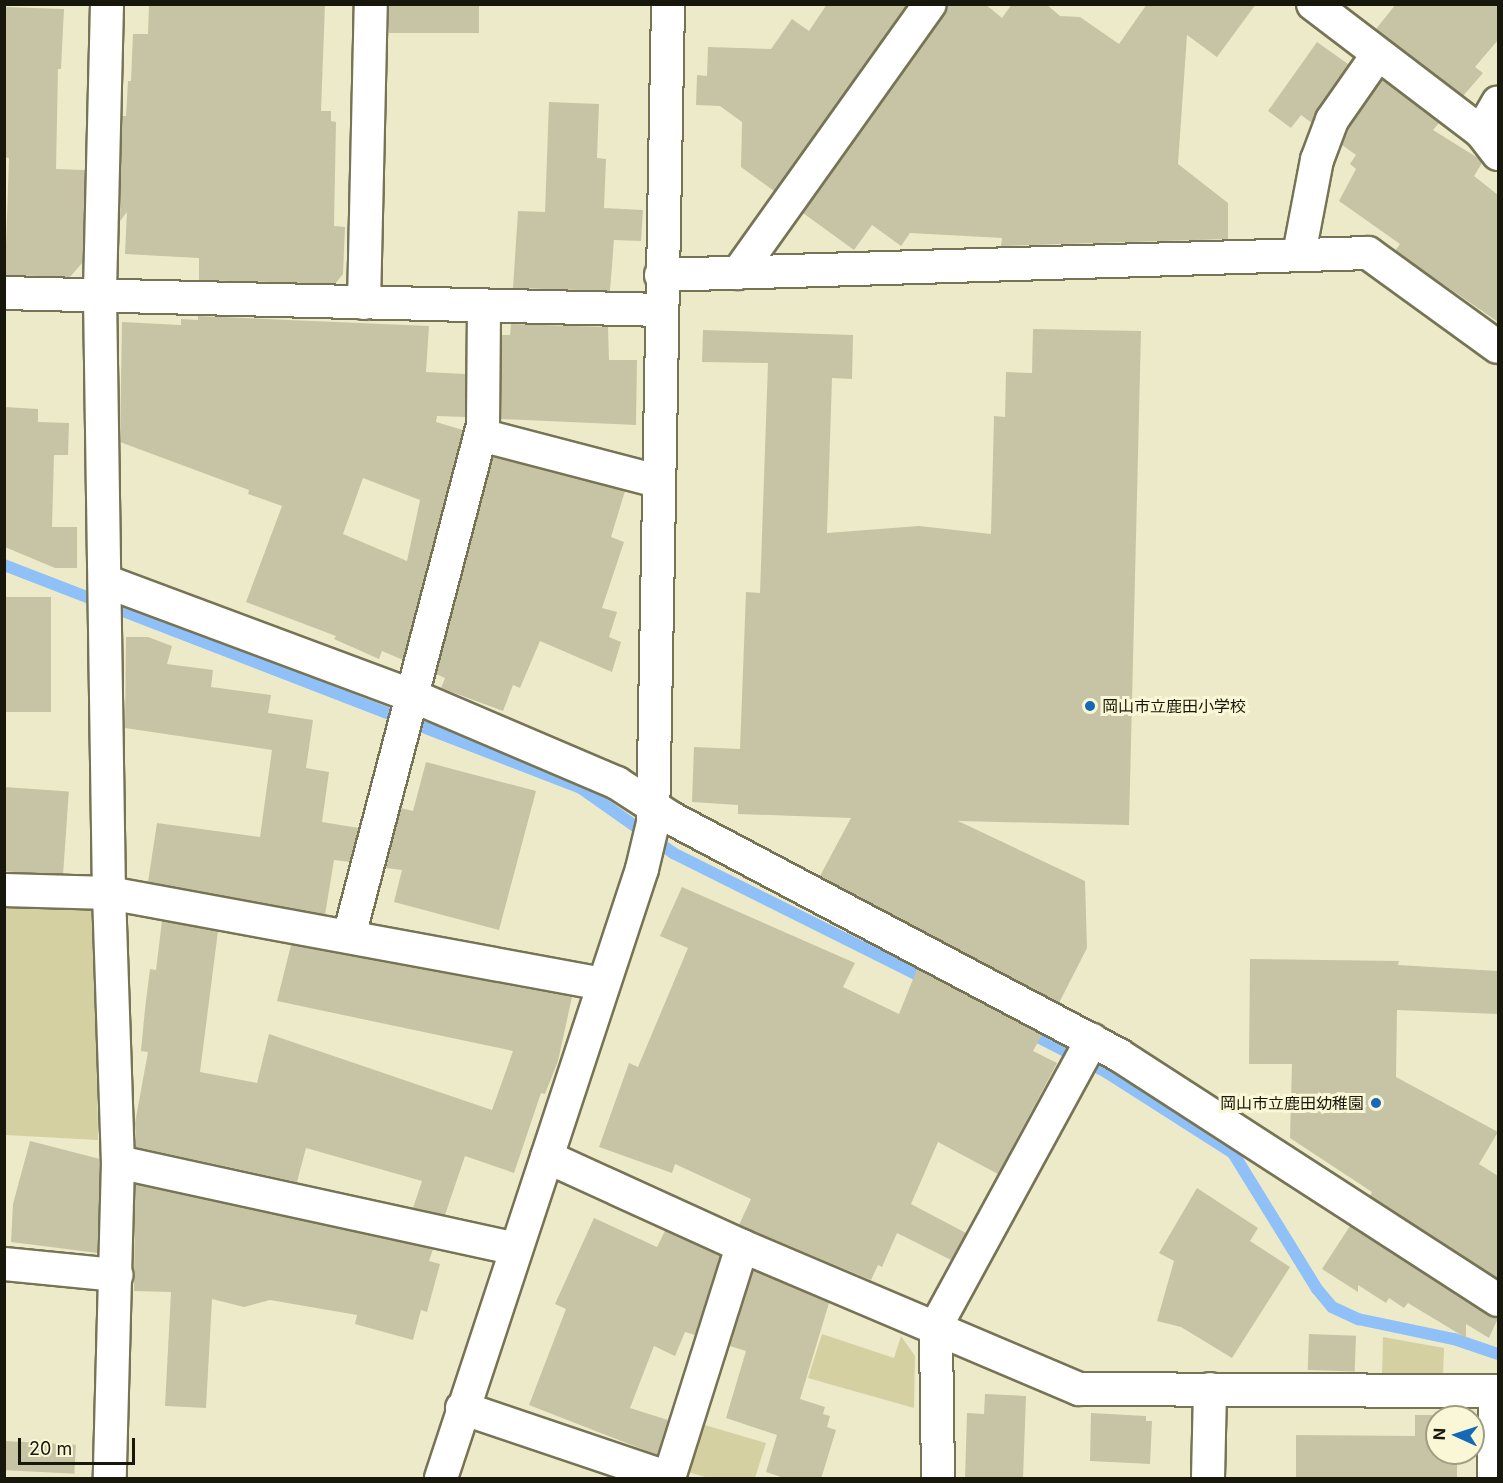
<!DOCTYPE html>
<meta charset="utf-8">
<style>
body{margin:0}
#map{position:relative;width:1503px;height:1483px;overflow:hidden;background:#edeac9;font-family:Inter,"Noto Sans JP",sans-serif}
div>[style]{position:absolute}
.green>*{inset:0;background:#d5d0a1}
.stream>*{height:12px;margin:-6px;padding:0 6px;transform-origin:6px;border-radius:6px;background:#8fc0f7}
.building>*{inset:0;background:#c7c4a5;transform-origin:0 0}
.roads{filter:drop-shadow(2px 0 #777456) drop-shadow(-2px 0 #777456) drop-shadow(0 2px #777456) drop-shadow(0 -2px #777456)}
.minor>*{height:32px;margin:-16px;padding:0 16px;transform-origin:16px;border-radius:16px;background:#fff}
.dots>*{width:16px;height:16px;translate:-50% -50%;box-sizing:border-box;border:3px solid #faf7d6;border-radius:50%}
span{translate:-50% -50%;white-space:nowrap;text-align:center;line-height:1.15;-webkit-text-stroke:6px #faf7d6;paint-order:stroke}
.poi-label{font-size:16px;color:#18170b}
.left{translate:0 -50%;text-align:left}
.right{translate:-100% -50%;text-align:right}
.frame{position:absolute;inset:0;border:6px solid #18170b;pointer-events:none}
.north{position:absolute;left:1425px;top:1405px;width:60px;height:60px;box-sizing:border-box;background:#faf7d6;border:2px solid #a09d85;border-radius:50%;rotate:273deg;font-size:16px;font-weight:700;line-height:24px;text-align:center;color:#18170b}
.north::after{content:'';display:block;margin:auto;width:21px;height:27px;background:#1768b7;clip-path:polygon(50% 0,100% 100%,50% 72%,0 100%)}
.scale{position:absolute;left:18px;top:1438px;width:117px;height:27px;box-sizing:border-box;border:3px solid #18170b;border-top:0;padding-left:8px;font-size:18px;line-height:21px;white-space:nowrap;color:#18170b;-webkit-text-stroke:4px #faf7d6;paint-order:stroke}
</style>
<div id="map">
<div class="green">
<div style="clip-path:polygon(4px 901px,84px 904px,95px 913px,98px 1140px,5px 1135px)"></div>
<div style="clip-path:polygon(822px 1334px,894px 1358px,901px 1336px,915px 1356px,914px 1408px,808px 1378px)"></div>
<div style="clip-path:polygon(1383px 1337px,1444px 1348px,1443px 1377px,1382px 1375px)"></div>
<div style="clip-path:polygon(698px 1423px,766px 1443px,755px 1478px,709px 1478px,684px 1471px)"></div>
</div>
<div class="stream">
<div style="left:4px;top:565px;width:619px;rotate:21.13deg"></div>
<div style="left:581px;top:788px;width:113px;rotate:35.2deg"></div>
<div style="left:673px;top:853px;width:285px;rotate:26.5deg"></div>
<div style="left:1026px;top:1031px;width:90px;rotate:27.1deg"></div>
<div style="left:1106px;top:1072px;width:151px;rotate:32.5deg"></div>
<div style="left:1233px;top:1153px;width:160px;rotate:58.3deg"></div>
<div style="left:1317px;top:1289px;width:23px;rotate:50deg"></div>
<div style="left:1332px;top:1307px;width:29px;rotate:25deg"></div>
<div style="left:1358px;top:1319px;width:98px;rotate:11.8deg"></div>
<div style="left:1454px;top:1339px;width:46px;rotate:18.8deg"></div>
</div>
<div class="building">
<div style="clip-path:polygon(149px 4px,325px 4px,321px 111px,331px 111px,331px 121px,336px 122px,334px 226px,345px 227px,343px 274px,335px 284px,199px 280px,199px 258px,125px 254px,127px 212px,120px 221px,122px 116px,126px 116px,128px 81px,131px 81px,133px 34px,148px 34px)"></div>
<div style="left:389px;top:4px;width:90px;height:29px"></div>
<div style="clip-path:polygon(827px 4px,908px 4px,774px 191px,741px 167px,742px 122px,720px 106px,696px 105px,697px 75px,707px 76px,708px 47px,771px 49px,792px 19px,809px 31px)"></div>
<div style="clip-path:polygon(948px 4px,985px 4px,1002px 18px,1012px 4px,1046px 4px,1060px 16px,1080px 17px,1119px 44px,1147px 4px,1256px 4px,1217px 57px,1187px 35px,1178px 164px,1228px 203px,1228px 239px,1001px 246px,1002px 238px,910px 233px,901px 246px,872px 225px,854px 250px,803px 213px,945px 14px)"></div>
<div style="clip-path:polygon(1396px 4px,1498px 4px,1498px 40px,1475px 67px,1483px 73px,1463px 96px,1376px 29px)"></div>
<div style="clip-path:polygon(4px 7px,64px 9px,61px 69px,58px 69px,56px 169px,85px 170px,83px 262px,70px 277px,5px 275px,9px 158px,4px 157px)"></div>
<div style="clip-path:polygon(1317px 42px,1348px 64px,1354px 58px,1312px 123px,1301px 115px,1291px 128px,1268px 111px)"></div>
<div style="clip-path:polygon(1382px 79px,1439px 123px,1433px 130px,1478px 158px,1482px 163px,1474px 176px,1498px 195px,1498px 322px,1395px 251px,1400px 244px,1339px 201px,1356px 169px,1350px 164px,1356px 155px,1342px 145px,1348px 128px)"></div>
<div style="clip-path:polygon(549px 102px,599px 104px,597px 158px,606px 159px,604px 208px,643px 210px,641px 241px,614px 240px,610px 291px,513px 288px,518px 211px,545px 212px)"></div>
<div style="clip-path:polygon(evenodd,198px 316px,429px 326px,426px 372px,465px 374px,465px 417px,437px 416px,436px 422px,463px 430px,403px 660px,382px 651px,379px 659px,334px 639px,336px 636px,246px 602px,282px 506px,248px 494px,249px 490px,120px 442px,122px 322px,181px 325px,181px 319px,198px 320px,198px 316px,363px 478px,420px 500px,407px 561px,343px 534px,363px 478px)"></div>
<div style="clip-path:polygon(511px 324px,608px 327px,609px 360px,637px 360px,636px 425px,501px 419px,502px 335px,510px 335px)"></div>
<div style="clip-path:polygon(1033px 329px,1141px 331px,1129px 825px,958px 821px,1085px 881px,1087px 948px,1059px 1003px,820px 876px,851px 818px,738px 814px,738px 805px,692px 802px,694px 747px,740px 749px,746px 592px,760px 593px,768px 363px,702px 362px,703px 330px,853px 335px,852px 379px,832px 378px,827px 533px,919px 526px,991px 534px,994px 416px,1005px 417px,1006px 372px,1032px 373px)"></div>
<div style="clip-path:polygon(4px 407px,38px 409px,38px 422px,69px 423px,68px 455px,54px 455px,52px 527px,77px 527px,77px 568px,55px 568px,5px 547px)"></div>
<div style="clip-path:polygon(493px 457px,625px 491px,611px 537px,624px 542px,602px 608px,617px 612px,609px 637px,621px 642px,612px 672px,540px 641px,520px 688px,513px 685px,503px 711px,441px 688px,445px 678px,436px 674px)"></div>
<div style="left:4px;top:597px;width:47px;height:115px"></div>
<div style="clip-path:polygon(126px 637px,148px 637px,172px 646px,167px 664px,213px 670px,211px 687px,271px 695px,268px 713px,313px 720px,306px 768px,329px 772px,322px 822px,359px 828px,350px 862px,334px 860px,325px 915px,148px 882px,157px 823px,260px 837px,272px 750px,125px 728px)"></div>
<div style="clip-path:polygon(426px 762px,536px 791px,499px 930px,394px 902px,402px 870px,386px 868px,401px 808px,413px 811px)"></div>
<div style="left:4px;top:787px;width:65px;height:84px;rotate:4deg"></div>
<div style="clip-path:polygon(682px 887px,855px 963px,843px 987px,899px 1014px,917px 969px,1042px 1035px,1033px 1051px,1057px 1063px,998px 1174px,938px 1142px,911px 1204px,966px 1233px,951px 1260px,897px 1233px,882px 1267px,878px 1265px,871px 1280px,739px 1225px,751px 1199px,675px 1164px,672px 1173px,599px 1147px,629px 1063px,638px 1067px,688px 948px,660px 936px)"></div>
<div style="clip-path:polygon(162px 921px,218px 931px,200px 1072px,257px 1083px,269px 1034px,492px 1110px,513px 1051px,277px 1001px,291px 945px,572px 997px,558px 1061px,545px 1094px,541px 1093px,514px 1173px,465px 1156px,445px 1215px,413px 1208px,422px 1181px,306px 1148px,297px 1182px,136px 1147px,135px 1123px,148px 1052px,141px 1051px,145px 1009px,150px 969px,156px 970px)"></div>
<div style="clip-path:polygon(1250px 959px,1399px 961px,1398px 965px,1498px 971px,1498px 1014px,1397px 1010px,1396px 1077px,1498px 1132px,1479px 1164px,1498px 1176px,1498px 1279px,1370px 1196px,1372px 1192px,1290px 1138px,1292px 1064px,1249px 1064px)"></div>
<div style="clip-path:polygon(30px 1141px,100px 1159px,98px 1253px,11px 1242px,13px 1204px)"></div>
<div style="clip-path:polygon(135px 1184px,433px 1249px,429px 1261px,440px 1264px,427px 1312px,421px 1310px,413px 1340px,355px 1324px,357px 1315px,270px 1300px,244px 1307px,212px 1299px,206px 1408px,165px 1406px,171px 1292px,134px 1291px)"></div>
<div style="clip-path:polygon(1197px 1188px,1258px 1228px,1250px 1241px,1290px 1267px,1232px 1358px,1181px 1327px,1157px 1321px,1174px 1261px,1159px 1253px)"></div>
<div style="clip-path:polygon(594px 1218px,657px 1247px,665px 1231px,720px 1256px,695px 1335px,685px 1332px,675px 1356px,654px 1346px,630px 1408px,668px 1420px,657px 1455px,529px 1405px,566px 1309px,555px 1304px)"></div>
<div style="clip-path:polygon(1350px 1226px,1488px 1315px,1498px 1318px,1489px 1338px,1466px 1324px,1466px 1338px,1408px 1303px,1404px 1308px,1389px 1298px,1386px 1303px,1358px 1285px,1358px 1292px,1322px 1269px)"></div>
<div style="clip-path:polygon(753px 1270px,829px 1303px,800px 1399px,825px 1407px,823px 1414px,830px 1416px,827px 1427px,836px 1430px,821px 1479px,787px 1479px,766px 1472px,777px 1435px,726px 1418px,746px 1351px,730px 1346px)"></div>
<div style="left:1309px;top:1334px;width:47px;height:36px;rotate:2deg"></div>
<div style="clip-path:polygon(985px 1394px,1026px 1396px,1023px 1479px,965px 1479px,967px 1413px,984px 1414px)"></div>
<div style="clip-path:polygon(1091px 1413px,1146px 1416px,1146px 1421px,1152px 1421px,1150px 1464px,1090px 1461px)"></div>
<div style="clip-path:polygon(1415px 1415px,1457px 1415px,1437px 1417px,1437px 1453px,1457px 1453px,1457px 1479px,1296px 1479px,1296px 1435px,1415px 1436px)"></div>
<div style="left:4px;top:1441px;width:72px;height:29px;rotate:3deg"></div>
</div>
<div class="roads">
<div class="minor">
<div style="left:107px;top:4px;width:292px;rotate:91.4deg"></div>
<div style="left:100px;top:296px;width:597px;rotate:89.14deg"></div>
<div style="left:109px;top:893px;width:269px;rotate:88.1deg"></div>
<div style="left:118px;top:1162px;width:316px;rotate:91.5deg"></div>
<div style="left:1313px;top:4px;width:211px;rotate:37.3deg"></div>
<div style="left:1481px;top:132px;width:28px;rotate:52deg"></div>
<div style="left:1481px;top:132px;width:34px;rotate:-60deg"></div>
<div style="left:1299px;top:254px;width:96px;rotate:-79.2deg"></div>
<div style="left:1317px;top:160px;width:43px;rotate:-69.4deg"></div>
<div style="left:1332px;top:120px;width:80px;rotate:-55.1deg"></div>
<div style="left:738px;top:273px;width:330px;rotate:-54.5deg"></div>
<div style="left:661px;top:275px;width:707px;rotate:-1.78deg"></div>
<div style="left:1368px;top:253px;width:160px;rotate:35.9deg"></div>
<div style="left:4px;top:293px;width:657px;rotate:1.48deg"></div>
<div style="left:364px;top:303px;width:299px;rotate:-88.7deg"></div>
<div style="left:481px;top:435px;width:182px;rotate:14.6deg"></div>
<div style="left:105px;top:581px;width:329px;rotate:20.5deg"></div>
<div style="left:413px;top:696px;width:222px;rotate:23.1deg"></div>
<div style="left:617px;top:783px;width:64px;rotate:32.9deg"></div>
<div style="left:671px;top:818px;width:507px;rotate:27.88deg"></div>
<div style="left:1119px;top:1055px;width:451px;rotate:32.9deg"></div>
<div style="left:4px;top:890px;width:105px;rotate:1.6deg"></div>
<div style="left:109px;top:893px;width:502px;rotate:10.44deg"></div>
<div style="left:349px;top:936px;width:528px;rotate:-75.31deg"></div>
<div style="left:483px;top:425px;width:119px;rotate:-89.5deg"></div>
<div style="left:547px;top:1157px;width:214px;rotate:24.5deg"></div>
<div style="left:742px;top:1246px;width:366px;rotate:23deg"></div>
<div style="left:1079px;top:1389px;width:416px;rotate:0.3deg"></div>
<div style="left:1495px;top:1391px;width:87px;rotate:90.7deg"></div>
<div style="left:118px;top:1162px;width:405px;rotate:12.3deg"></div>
<div style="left:4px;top:1264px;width:113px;rotate:5.6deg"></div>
<div style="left:462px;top:1408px;width:219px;rotate:18.7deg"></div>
<div style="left:441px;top:1478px;width:641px;rotate:-71.73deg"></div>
<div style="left:642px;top:869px;width:47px;rotate:-76.6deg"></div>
<div style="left:653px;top:823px;width:819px;rotate:-88.95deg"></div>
<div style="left:669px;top:1478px;width:243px;rotate:-72.5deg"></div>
<div style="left:938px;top:1478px;width:152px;rotate:-90.8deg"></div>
<div style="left:936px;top:1326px;width:326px;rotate:-61.4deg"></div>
<div style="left:1208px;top:1478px;width:89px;rotate:-88.7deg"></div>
</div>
</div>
<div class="dots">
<div style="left:1090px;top:706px;background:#1768b7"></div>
<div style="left:1376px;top:1103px;background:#1768b7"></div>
</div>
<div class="poi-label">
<span class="left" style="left:1102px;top:706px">岡山市立鹿田小学校</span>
<span class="right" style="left:1364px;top:1103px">岡山市立鹿田幼稚園</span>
</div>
<div class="frame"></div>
<div class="north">N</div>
<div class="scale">20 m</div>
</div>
